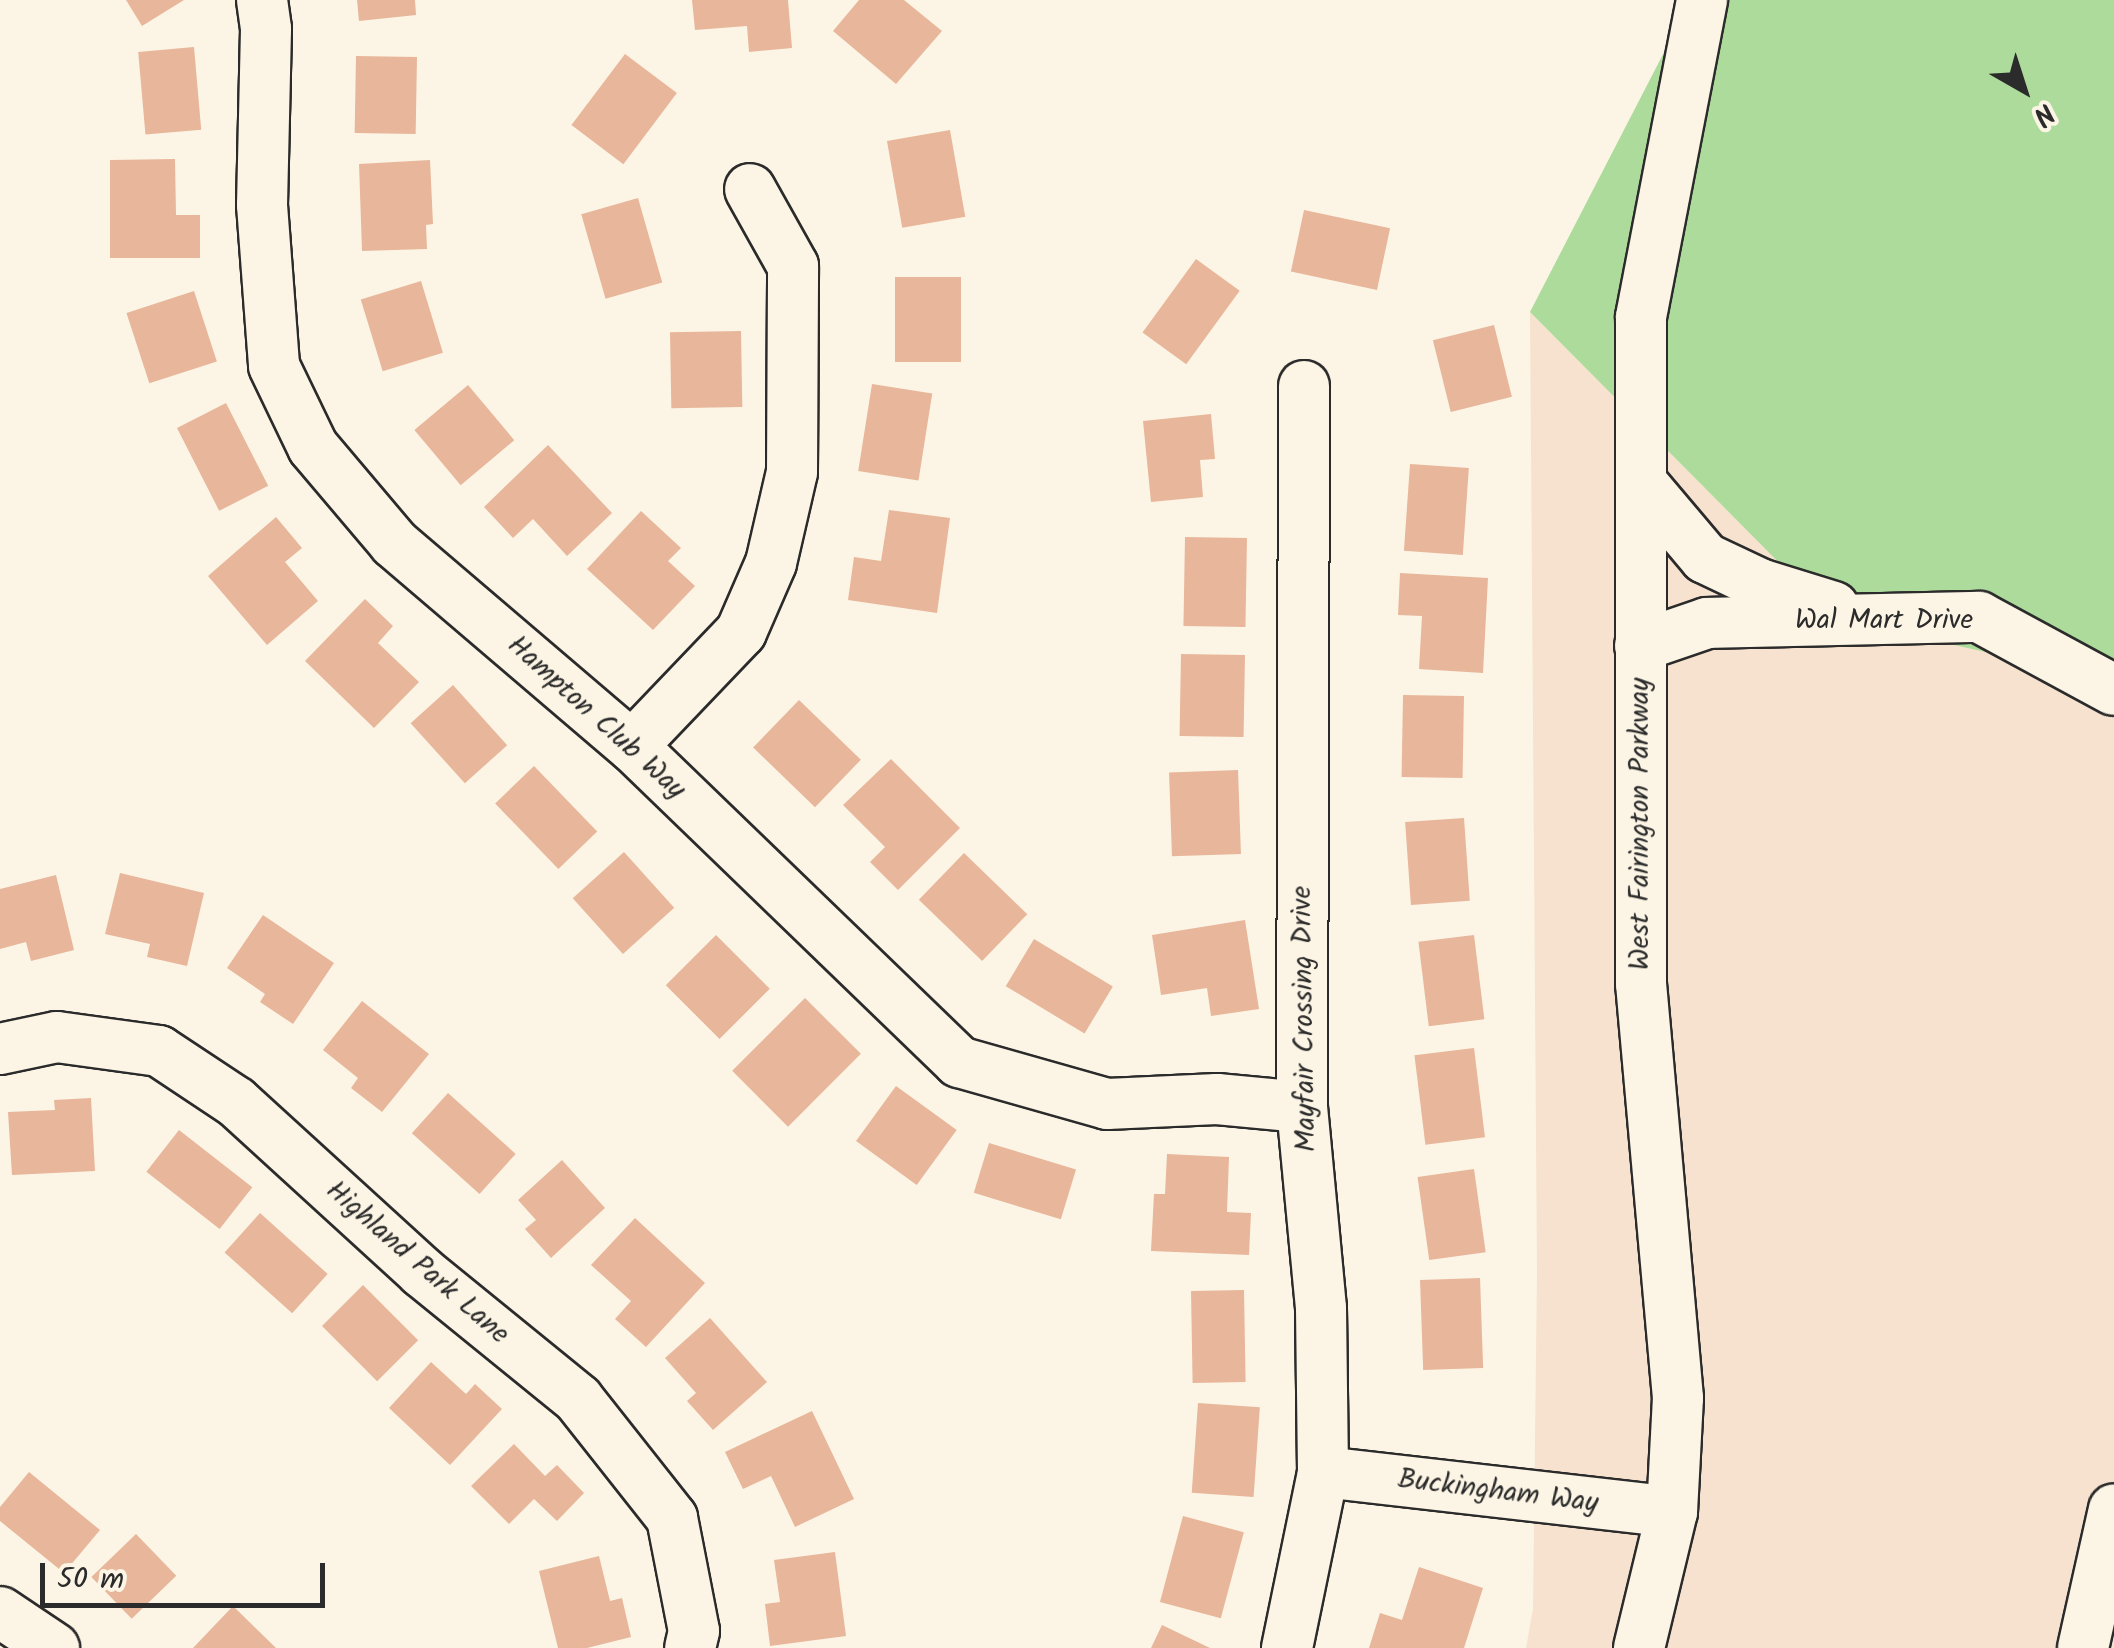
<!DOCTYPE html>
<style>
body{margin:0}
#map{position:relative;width:2114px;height:1648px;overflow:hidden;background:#fcf5e5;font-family:Kalam,sans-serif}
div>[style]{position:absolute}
.built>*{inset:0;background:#f6e2ce}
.green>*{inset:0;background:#acdb9b}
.building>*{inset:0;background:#e8b69a;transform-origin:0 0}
.roads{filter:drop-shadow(2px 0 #2b2b2b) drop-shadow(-2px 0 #2b2b2b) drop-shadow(0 2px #2b2b2b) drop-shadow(0 -2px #2b2b2b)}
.minor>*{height:50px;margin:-25px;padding:0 25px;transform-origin:25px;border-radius:25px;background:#fcf5e5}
span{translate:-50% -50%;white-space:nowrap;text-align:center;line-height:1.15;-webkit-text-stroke:8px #fcf5e5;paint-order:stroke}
.street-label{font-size:28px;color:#2b2b2b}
.north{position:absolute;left:1974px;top:40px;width:100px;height:100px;-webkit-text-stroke:8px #fcf5e5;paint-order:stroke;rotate:141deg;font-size:28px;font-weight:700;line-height:40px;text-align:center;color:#2b2b2b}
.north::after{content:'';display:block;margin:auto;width:35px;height:45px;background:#2b2b2b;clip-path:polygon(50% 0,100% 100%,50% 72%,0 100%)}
.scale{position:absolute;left:40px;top:1563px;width:285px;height:45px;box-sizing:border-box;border:5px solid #2b2b2b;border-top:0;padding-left:12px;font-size:30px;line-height:35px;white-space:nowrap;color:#2b2b2b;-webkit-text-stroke:8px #fcf5e5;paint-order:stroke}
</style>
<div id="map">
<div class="built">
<div style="clip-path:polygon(1530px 312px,1834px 618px,2114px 681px,2114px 1648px,1526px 1648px,1533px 1609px,1537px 1273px)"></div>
</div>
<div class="green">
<div style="clip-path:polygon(1691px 0,2114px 0,2114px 681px,1834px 618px,1530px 312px)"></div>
</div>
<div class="building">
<div style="clip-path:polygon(126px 0,184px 0,142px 26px)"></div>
<div style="clip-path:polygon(357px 0,415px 0,416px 15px,359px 21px)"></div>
<div style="clip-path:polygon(692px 0,788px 0,792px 48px,749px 52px,747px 26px,695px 30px)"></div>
<div style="clip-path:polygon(859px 0,904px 0,942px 31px,896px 84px,833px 31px)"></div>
<div style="left:194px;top:47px;width:83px;height:56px;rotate:85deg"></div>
<div style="left:625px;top:54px;width:65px;height:89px;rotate:37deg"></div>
<div style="left:356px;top:56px;width:61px;height:77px;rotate:1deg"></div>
<div style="left:950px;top:130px;width:88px;height:64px;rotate:80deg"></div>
<div style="clip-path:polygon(175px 159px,176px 215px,200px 215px,200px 258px,110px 258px,110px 160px)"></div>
<div style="clip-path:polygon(430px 160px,433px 224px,426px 225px,427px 249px,362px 251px,359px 164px)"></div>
<div style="left:638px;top:198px;width:88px;height:59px;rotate:74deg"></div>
<div style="left:1304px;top:210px;width:88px;height:63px;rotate:12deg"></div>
<div style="left:1196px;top:259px;width:54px;height:91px;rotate:36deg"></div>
<div style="left:895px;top:277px;width:66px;height:85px"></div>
<div style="left:421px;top:281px;width:75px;height:63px;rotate:73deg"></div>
<div style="left:194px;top:291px;width:74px;height:71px;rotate:72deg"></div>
<div style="left:1494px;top:325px;width:74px;height:63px;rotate:76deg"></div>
<div style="left:741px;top:331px;width:76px;height:71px;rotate:89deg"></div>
<div style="left:872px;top:384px;width:61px;height:88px;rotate:9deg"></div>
<div style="left:468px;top:385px;width:72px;height:70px;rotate:50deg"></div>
<div style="left:226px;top:403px;width:93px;height:55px;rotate:63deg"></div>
<div style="clip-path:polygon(1211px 414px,1215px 459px,1200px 460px,1203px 497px,1151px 502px,1143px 421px)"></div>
<div style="clip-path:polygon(548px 445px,612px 513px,567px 556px,533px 519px,513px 538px,484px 507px)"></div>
<div style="left:1410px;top:464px;width:59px;height:87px;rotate:4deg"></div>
<div style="clip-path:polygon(889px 510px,950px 518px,937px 613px,848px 600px,854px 557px,881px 561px)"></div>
<div style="clip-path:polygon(641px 511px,681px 548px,668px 561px,695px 586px,653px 630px,587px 569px)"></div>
<div style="clip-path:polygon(276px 517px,302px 548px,285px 562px,318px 601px,267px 645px,208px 576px)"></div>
<div style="left:1185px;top:537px;width:62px;height:89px;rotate:1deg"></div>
<div style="clip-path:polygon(1400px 573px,1488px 578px,1483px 673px,1419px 669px,1422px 616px,1398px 615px)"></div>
<div style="clip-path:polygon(365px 599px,393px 626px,378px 643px,419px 682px,374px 728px,305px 661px)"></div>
<div style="left:1181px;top:654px;width:64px;height:82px;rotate:1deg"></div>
<div style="left:453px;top:685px;width:81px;height:57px;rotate:48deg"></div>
<div style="left:1403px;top:695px;width:61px;height:82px;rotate:1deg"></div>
<div style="left:799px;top:700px;width:86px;height:66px;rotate:44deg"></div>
<div style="clip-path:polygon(891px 759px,960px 828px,898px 890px,870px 862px,885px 847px,843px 805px)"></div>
<div style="left:534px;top:766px;width:91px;height:54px;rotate:46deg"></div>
<div style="left:1238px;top:770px;width:84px;height:69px;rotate:88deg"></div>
<div style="left:1464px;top:818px;width:83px;height:59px;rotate:86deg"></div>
<div style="left:624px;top:852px;width:75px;height:69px;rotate:48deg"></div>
<div style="left:964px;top:853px;width:88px;height:65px;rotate:44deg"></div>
<div style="clip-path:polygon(120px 873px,204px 893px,187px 966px,147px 957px,150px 944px,105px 934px)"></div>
<div style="clip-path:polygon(56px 875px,74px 950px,31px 961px,26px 942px,0 949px,0 889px)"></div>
<div style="clip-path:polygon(263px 915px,334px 963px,293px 1024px,260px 1002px,265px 994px,227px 968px)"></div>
<div style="clip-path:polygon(1245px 920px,1259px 1009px,1211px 1016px,1207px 988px,1161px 995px,1152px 935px)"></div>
<div style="left:716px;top:935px;width:76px;height:71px;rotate:45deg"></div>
<div style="left:1474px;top:935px;width:85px;height:56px;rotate:83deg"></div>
<div style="left:1034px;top:939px;width:92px;height:55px;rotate:31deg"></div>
<div style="left:805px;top:998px;width:79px;height:103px;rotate:45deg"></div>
<div style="clip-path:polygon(362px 1001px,429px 1054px,382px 1112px,351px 1088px,358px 1078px,323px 1050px)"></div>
<div style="left:1474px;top:1048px;width:90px;height:60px;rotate:83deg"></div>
<div style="left:896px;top:1086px;width:75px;height:68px;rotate:36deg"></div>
<div style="left:448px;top:1093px;width:91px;height:54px;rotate:42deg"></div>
<div style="clip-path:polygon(91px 1098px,95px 1171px,12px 1175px,8px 1112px,55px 1110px,54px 1100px)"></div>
<div style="left:179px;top:1130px;width:93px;height:53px;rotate:38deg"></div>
<div style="left:989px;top:1143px;width:91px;height:52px;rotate:17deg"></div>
<div style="clip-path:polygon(1167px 1154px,1229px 1157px,1227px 1212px,1251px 1213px,1249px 1255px,1151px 1251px,1154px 1194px,1165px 1194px)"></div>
<div style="clip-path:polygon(562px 1160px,605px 1208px,551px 1258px,525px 1229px,536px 1220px,518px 1200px)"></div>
<div style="left:1474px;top:1169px;width:84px;height:57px;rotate:82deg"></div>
<div style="left:260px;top:1213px;width:91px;height:53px;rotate:42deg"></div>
<div style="clip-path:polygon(635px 1218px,705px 1283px,646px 1347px,615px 1319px,631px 1301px,591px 1265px)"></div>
<div style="left:1480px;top:1278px;width:90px;height:60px;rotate:88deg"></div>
<div style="left:363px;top:1285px;width:78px;height:58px;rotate:45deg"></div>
<div style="left:1244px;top:1290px;width:92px;height:53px;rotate:89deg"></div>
<div style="clip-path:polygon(710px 1318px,767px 1382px,713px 1430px,687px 1401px,696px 1393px,665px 1358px)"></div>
<div style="clip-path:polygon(431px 1362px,466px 1394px,475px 1384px,502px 1409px,450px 1465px,389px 1408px)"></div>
<div style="left:1198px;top:1403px;width:62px;height:90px;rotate:4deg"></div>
<div style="clip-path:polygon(812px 1411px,854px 1499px,795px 1527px,771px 1476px,743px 1489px,725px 1452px)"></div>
<div style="clip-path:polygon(514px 1444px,545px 1476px,557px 1465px,584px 1493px,557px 1521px,534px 1499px,509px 1524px,471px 1486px)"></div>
<div style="clip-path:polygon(29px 1472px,100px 1530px,64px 1573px,0 1521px,0 1507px)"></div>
<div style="left:1183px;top:1516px;width:63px;height:89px;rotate:15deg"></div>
<div style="left:136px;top:1534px;width:58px;height:62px;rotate:46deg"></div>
<div style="clip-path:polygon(835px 1552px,846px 1636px,770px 1646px,765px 1604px,780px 1602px,774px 1560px)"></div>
<div style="clip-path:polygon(599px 1556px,610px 1601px,622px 1598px,631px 1637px,587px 1648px,558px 1648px,539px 1571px)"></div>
<div style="clip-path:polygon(1419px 1567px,1483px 1588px,1464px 1648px,1369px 1648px,1380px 1613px,1402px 1620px)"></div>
<div style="clip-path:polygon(233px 1606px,276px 1648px,193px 1648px)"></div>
<div style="clip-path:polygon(1162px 1625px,1210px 1648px,1151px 1648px)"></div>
</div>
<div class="roads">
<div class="minor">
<div style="left:262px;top:0;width:29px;rotate:82deg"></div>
<div style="left:266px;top:29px;width:176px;rotate:91.3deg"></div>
<div style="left:262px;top:205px;width:161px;rotate:85.7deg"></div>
<div style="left:274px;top:366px;width:90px;rotate:64.3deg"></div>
<div style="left:313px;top:447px;width:126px;rotate:49.8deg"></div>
<div style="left:394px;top:543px;width:313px;rotate:40.5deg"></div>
<div style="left:632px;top:746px;width:455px;rotate:44deg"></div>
<div style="left:959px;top:1062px;width:154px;rotate:15.8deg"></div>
<div style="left:1107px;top:1104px;width:110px;rotate:-2.6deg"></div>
<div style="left:1217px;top:1099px;width:85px;rotate:5.4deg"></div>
<div style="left:1641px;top:482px;width:99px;rotate:49.9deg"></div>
<div style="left:1705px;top:558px;width:61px;rotate:25.3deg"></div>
<div style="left:1760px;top:584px;width:77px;rotate:17.3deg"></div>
<div style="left:1640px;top:646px;width:71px;rotate:-18.9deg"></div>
<div style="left:1707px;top:623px;width:272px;rotate:-1.3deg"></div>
<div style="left:1979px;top:617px;width:153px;rotate:28.4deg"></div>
<div style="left:632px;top:746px;width:158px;rotate:-46.3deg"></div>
<div style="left:741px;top:632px;width:75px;rotate:-66.5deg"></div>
<div style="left:771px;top:563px;width:93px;rotate:-77deg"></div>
<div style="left:792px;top:472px;width:206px;rotate:-89.7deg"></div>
<div style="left:793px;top:266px;width:88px;rotate:-119.2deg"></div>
<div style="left:0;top:1049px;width:58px;rotate:-11.9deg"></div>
<div style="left:57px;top:1037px;width:103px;rotate:7.8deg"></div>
<div style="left:159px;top:1051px;width:92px;rotate:33.5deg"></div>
<div style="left:236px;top:1102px;width:252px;rotate:42.4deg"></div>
<div style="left:422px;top:1272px;width:201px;rotate:39.1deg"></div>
<div style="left:578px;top:1399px;width:152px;rotate:51.7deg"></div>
<div style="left:672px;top:1518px;width:115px;rotate:79deg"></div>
<div style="left:694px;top:1631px;width:17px;rotate:103deg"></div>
<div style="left:1323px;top:1472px;width:351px;rotate:6.5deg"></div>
<div style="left:0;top:1612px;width:65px;rotate:33.7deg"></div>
<div style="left:1287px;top:1648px;width:180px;rotate:-78.4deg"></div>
<div style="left:1323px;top:1472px;width:164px;rotate:-90.7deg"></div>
<div style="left:1321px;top:1308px;width:202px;rotate:-95.4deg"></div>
<div style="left:1302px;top:1107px;width:721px;rotate:-89.84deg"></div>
<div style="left:1639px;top:1648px;width:140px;rotate:-76.4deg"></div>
<div style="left:1672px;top:1512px;width:114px;rotate:-87deg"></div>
<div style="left:1678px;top:1398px;width:416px;rotate:-95.1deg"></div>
<div style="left:1641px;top:984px;width:667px;rotate:-90deg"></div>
<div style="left:1641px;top:317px;width:323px;rotate:-79.1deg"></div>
<div style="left:2083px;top:1648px;width:142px;rotate:-77.4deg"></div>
</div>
</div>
<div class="street-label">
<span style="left:1884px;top:621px">Wal Mart Drive</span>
<span style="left:596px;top:718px;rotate:42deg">Hampton Club Way</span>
<span style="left:1641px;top:824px;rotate:-90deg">West Fairington Parkway</span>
<span style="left:1305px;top:1019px;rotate:-91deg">Mayfair Crossing Drive</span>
<span style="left:417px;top:1263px;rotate:41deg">Highland Park Lane</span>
<span style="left:1498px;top:1492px;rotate:7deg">Buckingham Way</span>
</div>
<div class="north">N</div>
<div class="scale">50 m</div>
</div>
